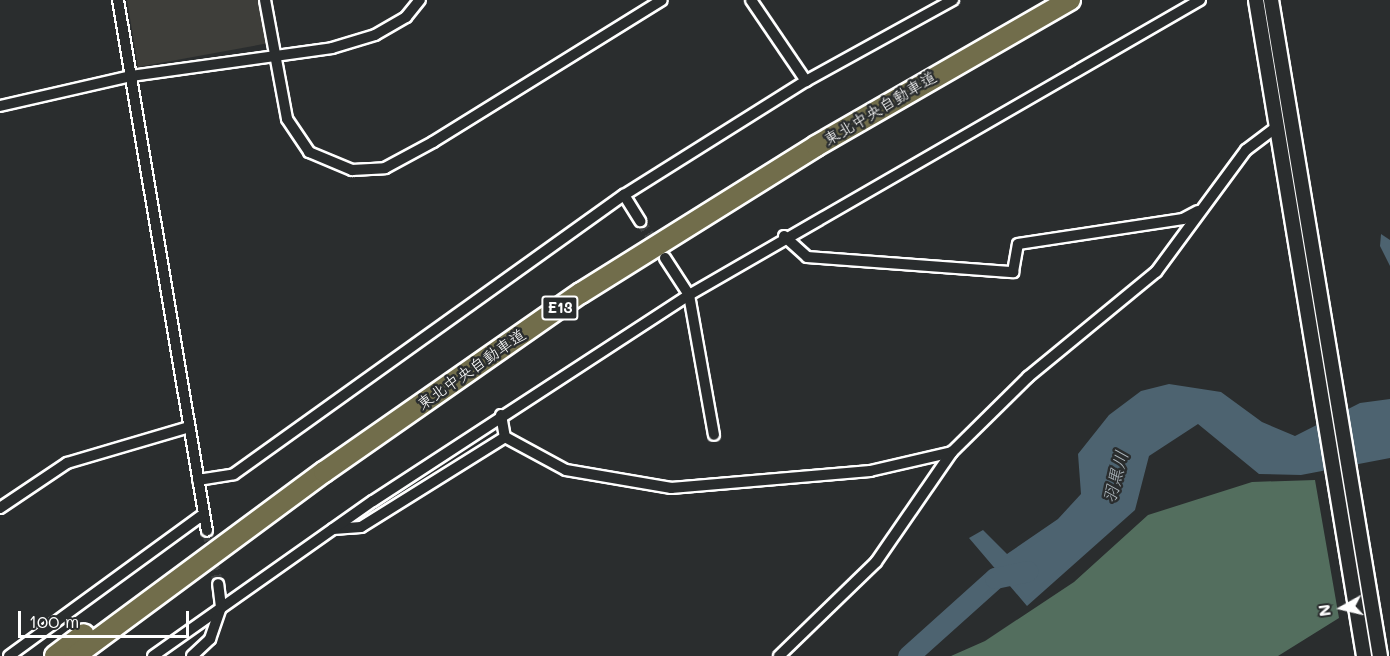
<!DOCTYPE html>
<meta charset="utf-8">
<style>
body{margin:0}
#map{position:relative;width:1390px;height:656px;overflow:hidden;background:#2a2d2e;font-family:Mali,"Klee One",sans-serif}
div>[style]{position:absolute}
.built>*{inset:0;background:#3e3e3a}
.green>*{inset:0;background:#536e5e}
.water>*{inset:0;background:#4d6370}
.river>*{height:21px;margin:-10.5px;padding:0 10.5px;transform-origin:10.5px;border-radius:10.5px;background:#4d6370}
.minor-tunnel>*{height:10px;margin-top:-5px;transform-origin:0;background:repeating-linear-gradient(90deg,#3f4243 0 10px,transparent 0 15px)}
.roads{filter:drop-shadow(2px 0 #fff) drop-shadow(-2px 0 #fff) drop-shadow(0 2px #fff) drop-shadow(0 -2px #fff)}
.minor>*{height:10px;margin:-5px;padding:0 5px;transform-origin:5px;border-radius:5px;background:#2a2d2e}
.tertiary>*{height:14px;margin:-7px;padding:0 7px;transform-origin:7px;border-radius:7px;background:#2a2d2e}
.motorway>*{height:20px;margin:-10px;padding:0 10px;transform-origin:10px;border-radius:10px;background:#716d4b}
span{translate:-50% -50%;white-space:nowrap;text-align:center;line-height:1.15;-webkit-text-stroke:5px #2a2d2e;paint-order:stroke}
.shield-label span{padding:2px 4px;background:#2a2d2e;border:2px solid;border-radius:4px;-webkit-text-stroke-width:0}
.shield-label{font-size:15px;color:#fff;font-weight:700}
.street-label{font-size:16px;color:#fff}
.water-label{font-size:18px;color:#afb9bf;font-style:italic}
.north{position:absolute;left:1312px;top:578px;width:60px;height:60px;-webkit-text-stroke:4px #2a2d2e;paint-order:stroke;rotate:262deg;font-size:16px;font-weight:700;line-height:24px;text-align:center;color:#fff}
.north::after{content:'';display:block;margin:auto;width:21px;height:27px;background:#fff;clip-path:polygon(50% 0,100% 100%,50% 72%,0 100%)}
.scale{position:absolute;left:18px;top:611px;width:171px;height:27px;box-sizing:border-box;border:3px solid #fff;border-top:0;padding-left:8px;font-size:18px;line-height:21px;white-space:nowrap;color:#fff;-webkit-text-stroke:4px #2a2d2e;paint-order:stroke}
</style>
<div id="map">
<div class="built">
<div style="clip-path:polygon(127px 0,261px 0,269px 43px,138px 67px)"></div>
</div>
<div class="green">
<div style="clip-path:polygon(1315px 480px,1339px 618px,1278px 656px,951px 656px,985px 641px,1074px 582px,1148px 515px,1252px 482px)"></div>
</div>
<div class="water">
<div style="clip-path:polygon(1381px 234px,1390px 240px,1390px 266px,1380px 246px)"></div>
<div style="clip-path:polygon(1169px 384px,1221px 392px,1262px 422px,1295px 436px,1360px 403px,1390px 399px,1390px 458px,1301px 475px,1259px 474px,1198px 424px,1149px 456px,1135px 510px,1027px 606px,969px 538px,983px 530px,1007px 554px,1058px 519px,1081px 494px,1078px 454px,1109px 415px,1141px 391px)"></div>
</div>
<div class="river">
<div style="left:908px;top:656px;width:117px;rotate:-41.9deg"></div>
<div style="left:995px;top:578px;width:33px;rotate:-12deg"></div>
</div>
<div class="minor-tunnel">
<div style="left:640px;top:221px;width:32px;rotate:56deg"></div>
<div style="left:207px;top:531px;width:54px;rotate:78.3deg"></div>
</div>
<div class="roads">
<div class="minor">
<div style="left:118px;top:0;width:538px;rotate:80.49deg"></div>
<div style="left:265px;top:0;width:121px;rotate:79.5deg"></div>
<div style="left:287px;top:119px;width:40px;rotate:56deg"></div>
<div style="left:309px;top:152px;width:47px;rotate:22.7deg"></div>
<div style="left:352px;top:170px;width:33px;rotate:-3deg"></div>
<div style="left:385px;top:168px;width:55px;rotate:-28.4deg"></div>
<div style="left:433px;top:142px;width:269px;rotate:-31.8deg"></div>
<div style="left:751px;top:0;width:98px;rotate:55.8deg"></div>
<div style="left:0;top:106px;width:134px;rotate:-12.9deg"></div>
<div style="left:131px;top:76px;width:203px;rotate:-7.9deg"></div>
<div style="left:332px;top:48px;width:45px;rotate:-16.8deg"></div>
<div style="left:375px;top:35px;width:36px;rotate:-30deg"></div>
<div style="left:406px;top:17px;width:22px;rotate:-51deg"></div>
<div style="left:624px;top:195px;width:31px;rotate:58deg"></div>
<div style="left:784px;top:236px;width:31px;rotate:42deg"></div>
<div style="left:807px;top:257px;width:207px;rotate:4.2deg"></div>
<div style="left:1013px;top:272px;width:28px;rotate:-80deg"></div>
<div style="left:1018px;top:244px;width:167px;rotate:-8.6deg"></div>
<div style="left:1183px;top:219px;width:17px;rotate:-28deg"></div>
<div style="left:665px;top:258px;width:44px;rotate:57deg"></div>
<div style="left:689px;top:295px;width:142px;rotate:79.9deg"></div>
<div style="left:501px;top:415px;width:22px;rotate:80deg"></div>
<div style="left:505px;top:437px;width:69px;rotate:28.4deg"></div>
<div style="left:566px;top:470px;width:107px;rotate:9.7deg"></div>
<div style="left:671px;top:488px;width:200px;rotate:-4.9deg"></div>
<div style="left:870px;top:471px;width:84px;rotate:-13deg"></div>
<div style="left:198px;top:480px;width:36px;rotate:-9deg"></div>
<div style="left:234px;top:474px;width:480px;rotate:-35.6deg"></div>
<div style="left:624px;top:195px;width:215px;rotate:-32.1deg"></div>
<div style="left:806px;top:81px;width:168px;rotate:-28.9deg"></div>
<div style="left:0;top:508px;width:81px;rotate:-33.9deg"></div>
<div style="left:67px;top:463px;width:127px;rotate:-16.4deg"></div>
<div style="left:333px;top:529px;width:28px;rotate:-4deg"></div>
<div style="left:361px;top:527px;width:170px;rotate:-32deg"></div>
<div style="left:9px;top:656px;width:241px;rotate:-36.1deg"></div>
<div style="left:153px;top:656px;width:269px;rotate:-35.2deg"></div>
<div style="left:373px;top:501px;width:377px;rotate:-33.1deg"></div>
<div style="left:689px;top:295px;width:590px;rotate:-30deg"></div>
<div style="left:192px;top:656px;width:25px;rotate:-43deg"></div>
<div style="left:210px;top:639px;width:34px;rotate:-71deg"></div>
<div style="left:221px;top:607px;width:23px;rotate:-97deg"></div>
<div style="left:779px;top:656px;width:135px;rotate:-44.1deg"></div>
<div style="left:876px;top:562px;width:134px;rotate:-55.4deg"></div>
<div style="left:952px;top:452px;width:107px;rotate:-44.6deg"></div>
<div style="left:1028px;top:377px;width:166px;rotate:-39.4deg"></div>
<div style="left:1156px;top:272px;width:152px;rotate:-53.6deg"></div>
<div style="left:1246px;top:150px;width:39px;rotate:-37deg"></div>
</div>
<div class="tertiary">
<div style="left:1256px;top:0;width:665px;rotate:80.65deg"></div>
<div style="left:1271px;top:0;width:665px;rotate:80.57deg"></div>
</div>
<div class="motorway">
<div style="left:55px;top:656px;width:36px;rotate:-37deg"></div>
<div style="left:75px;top:656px;width:310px;rotate:-36.5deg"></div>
<div style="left:324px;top:472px;width:313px;rotate:-34.9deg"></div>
<div style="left:581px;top:293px;width:277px;rotate:-32deg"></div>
<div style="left:816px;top:146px;width:293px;rotate:-29.9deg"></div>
</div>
</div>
<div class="shield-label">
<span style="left:560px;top:308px">E13</span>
</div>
<div class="street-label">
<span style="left:880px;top:108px;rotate:-31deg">東北中央自動車道</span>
<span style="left:471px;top:369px;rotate:-35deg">東北中央自動車道</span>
</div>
<div class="water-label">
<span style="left:1115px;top:477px;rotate:-75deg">羽黒川</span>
</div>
<div class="north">N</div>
<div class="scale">100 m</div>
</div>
